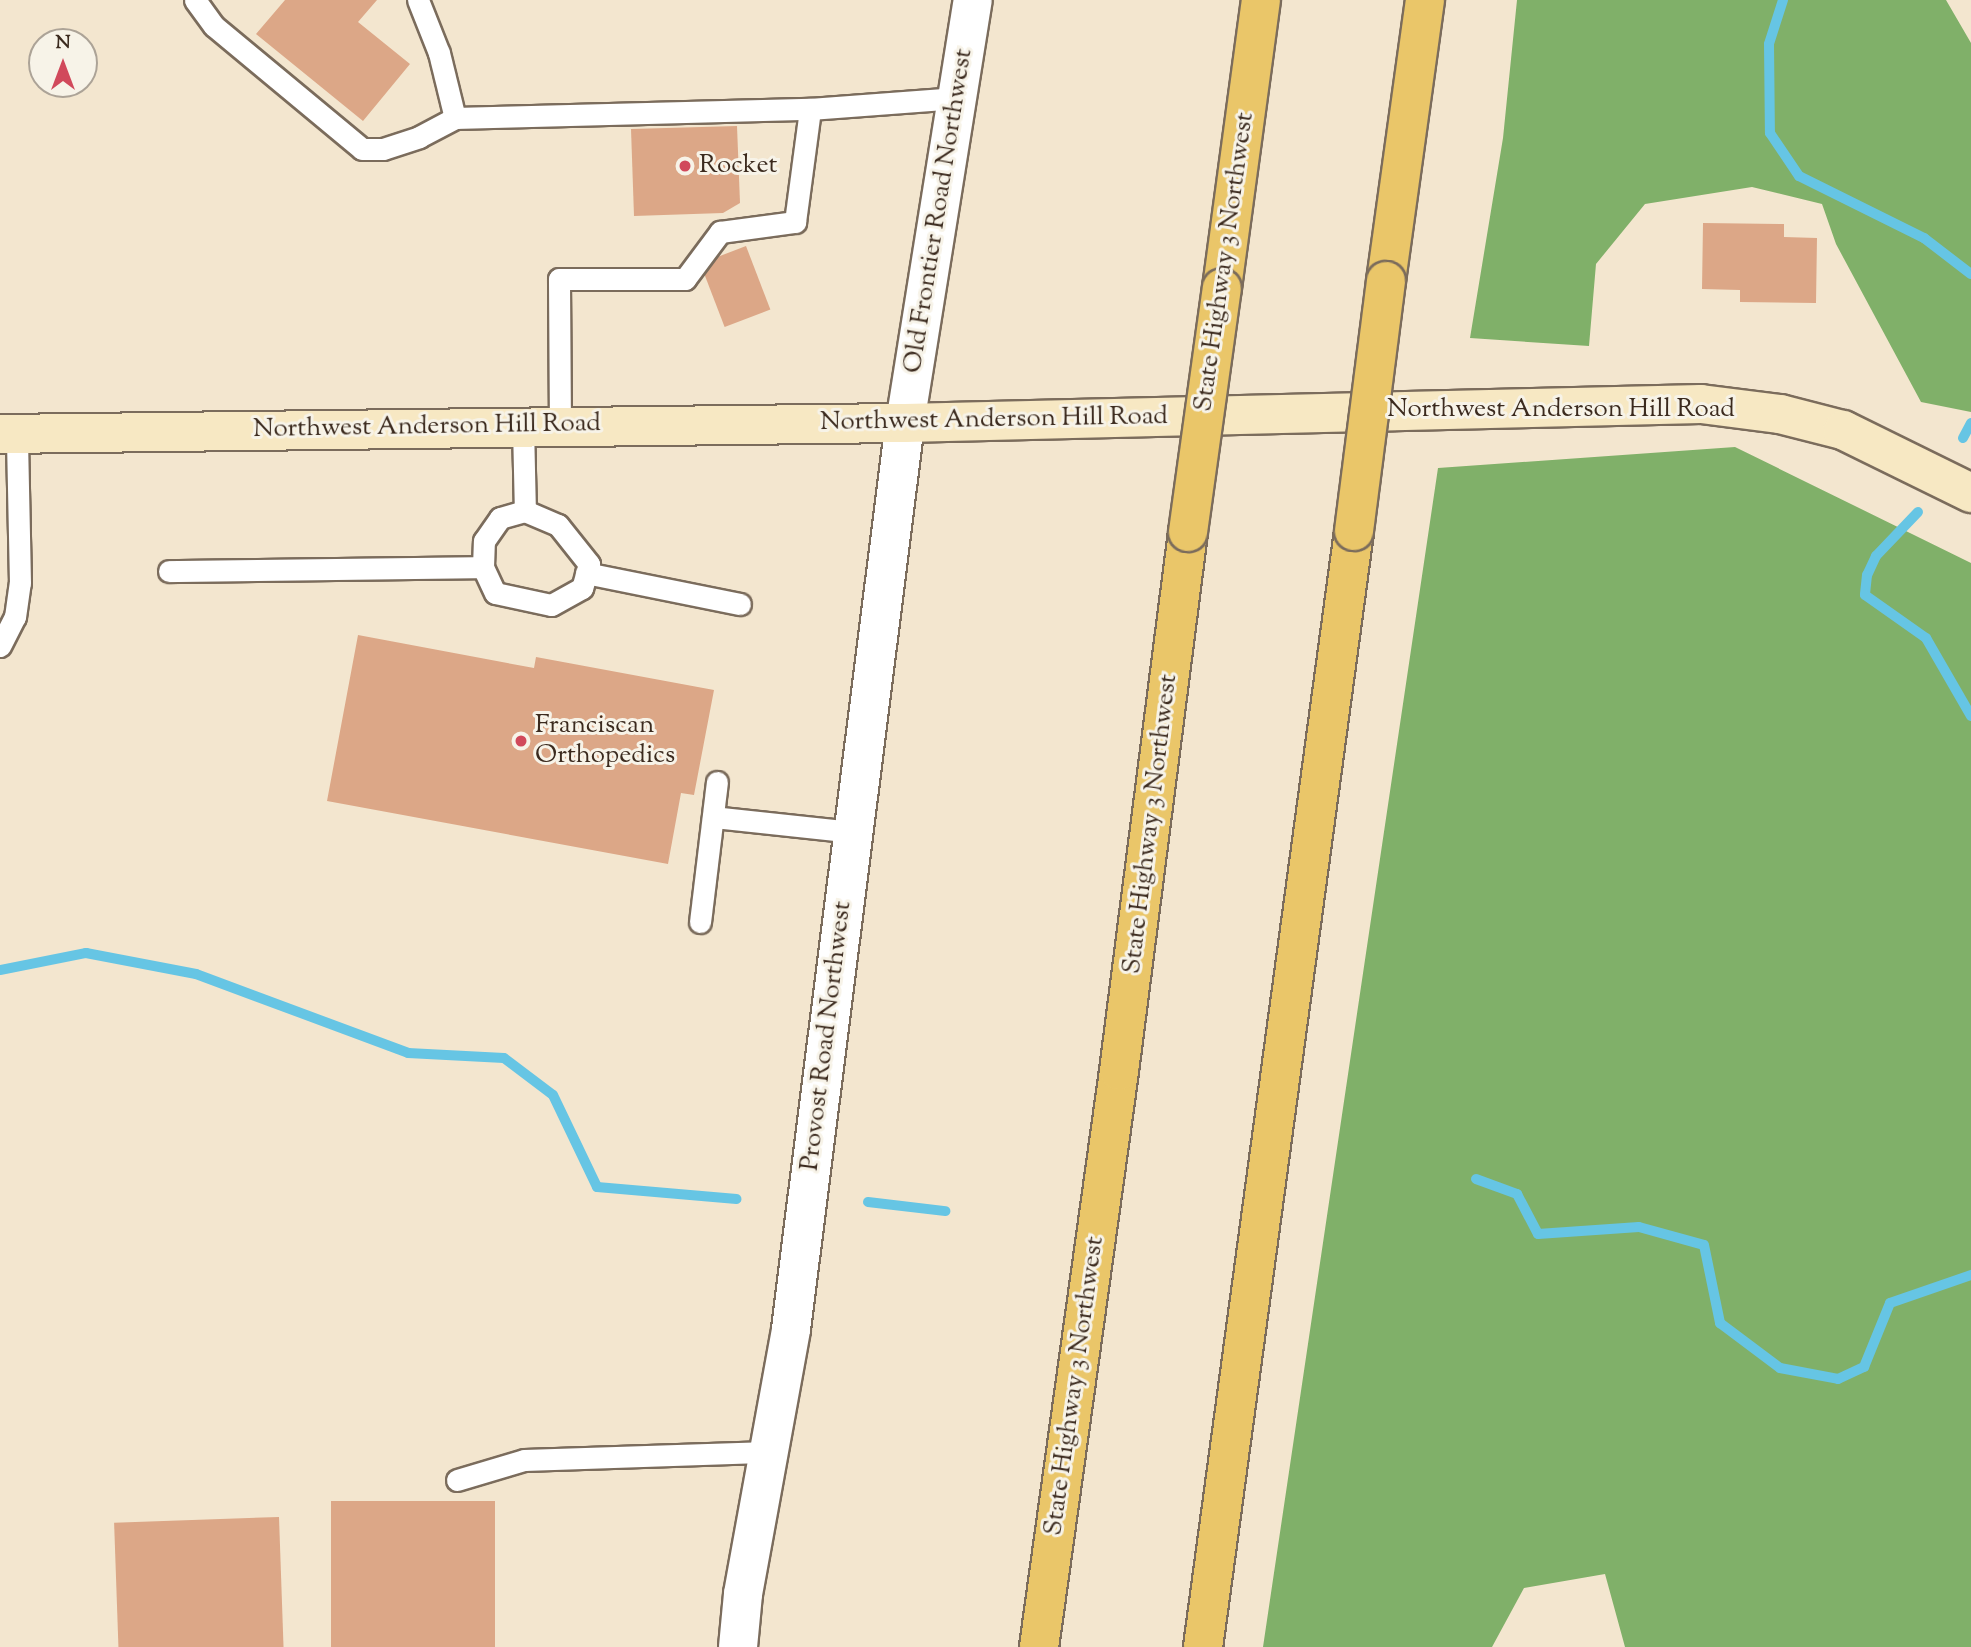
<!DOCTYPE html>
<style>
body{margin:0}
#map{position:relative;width:1971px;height:1647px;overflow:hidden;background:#f3e6cf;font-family:"Sorts Mill Goudy",serif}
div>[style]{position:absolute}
.forest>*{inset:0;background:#80b069}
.stream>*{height:10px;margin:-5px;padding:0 5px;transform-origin:5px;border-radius:5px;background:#66c5e4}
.building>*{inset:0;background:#dca787;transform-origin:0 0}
.roads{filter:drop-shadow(2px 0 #7b6c5c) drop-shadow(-2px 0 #7b6c5c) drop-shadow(0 2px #7b6c5c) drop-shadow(0 -2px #7b6c5c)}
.service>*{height:21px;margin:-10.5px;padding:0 10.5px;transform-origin:10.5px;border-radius:10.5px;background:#fff}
.tertiary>*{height:38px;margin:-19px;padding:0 19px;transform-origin:19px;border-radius:19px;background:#fff}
.secondary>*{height:38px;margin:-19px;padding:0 19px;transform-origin:19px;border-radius:19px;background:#f7e8c3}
.motorway>*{height:38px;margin:-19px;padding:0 19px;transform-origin:19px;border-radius:19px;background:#eac669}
.bridges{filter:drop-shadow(2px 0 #7b6c5c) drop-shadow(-2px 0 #7b6c5c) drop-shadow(0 2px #7b6c5c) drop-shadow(0 -2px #7b6c5c)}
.motorway-bridge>*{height:38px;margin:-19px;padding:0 19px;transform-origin:19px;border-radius:19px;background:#eac669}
.dots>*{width:19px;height:19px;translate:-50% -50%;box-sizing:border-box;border:4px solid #f7f3e8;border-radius:50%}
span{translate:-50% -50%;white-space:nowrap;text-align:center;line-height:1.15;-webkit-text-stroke:6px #f7f3e8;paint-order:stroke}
.poi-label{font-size:26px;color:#3b2a1e}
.left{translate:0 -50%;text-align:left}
.street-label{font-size:26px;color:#3b2a1e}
.north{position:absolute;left:28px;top:28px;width:70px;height:70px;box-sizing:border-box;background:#f7f3e8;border:2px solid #aca397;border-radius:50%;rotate:0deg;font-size:19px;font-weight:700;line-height:28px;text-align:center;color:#3b2a1e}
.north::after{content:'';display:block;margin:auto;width:24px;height:32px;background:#d1495b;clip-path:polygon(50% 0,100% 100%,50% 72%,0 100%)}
</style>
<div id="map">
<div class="forest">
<div style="clip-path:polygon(1517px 0,1946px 0,1971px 43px,1971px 412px,1921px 402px,1836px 244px,1822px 204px,1752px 187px,1645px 204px,1596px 264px,1589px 346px,1470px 338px,1503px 138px)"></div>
<div style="clip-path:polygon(1735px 447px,1971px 563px,1971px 1647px,1625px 1647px,1605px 1574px,1524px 1588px,1492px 1647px,1263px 1647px,1438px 468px)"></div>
</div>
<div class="stream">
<div style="left:1783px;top:0;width:46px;rotate:107.7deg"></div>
<div style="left:1769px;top:44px;width:89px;rotate:89.4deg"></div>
<div style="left:1770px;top:133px;width:52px;rotate:56deg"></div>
<div style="left:1799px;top:176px;width:140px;rotate:26.4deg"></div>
<div style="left:1924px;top:238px;width:59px;rotate:37.5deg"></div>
<div style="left:1963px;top:438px;width:17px;rotate:-62deg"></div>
<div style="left:1918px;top:512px;width:61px;rotate:133.7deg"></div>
<div style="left:1876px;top:556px;width:21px;rotate:115deg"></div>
<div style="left:1867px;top:575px;width:20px;rotate:96deg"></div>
<div style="left:1865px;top:595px;width:75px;rotate:35.2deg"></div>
<div style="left:1926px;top:638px;width:90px;rotate:60deg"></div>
<div style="left:0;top:970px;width:88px;rotate:-11.2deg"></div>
<div style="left:86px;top:953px;width:112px;rotate:10.8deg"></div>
<div style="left:196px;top:974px;width:226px;rotate:20.4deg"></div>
<div style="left:408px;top:1053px;width:96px;rotate:3deg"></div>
<div style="left:504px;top:1058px;width:61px;rotate:37.1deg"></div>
<div style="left:553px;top:1095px;width:102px;rotate:64.4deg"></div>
<div style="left:597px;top:1187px;width:140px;rotate:4.9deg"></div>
<div style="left:1476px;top:1179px;width:44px;rotate:20.1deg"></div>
<div style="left:1517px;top:1194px;width:45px;rotate:62.3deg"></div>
<div style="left:1538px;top:1234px;width:101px;rotate:-4deg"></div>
<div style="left:1639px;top:1227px;width:67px;rotate:15.5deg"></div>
<div style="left:1704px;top:1245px;width:80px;rotate:78.4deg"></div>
<div style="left:1720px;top:1323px;width:75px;rotate:36.9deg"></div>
<div style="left:1780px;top:1368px;width:59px;rotate:10.7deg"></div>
<div style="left:1838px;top:1379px;width:29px;rotate:-25deg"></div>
<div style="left:1864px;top:1367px;width:69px;rotate:-67.9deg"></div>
<div style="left:1890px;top:1303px;width:86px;rotate:-19.1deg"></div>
<div style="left:868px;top:1202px;width:78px;rotate:6.7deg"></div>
</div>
<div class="building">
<div style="clip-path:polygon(285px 0,377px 0,358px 22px,410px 64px,363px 121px,256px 34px)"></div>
<div style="clip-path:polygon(737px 126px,740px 203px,723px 213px,634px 216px,631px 129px)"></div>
<div style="clip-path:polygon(1703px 223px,1784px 224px,1784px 237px,1817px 238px,1816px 303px,1740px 302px,1740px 290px,1702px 289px)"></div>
<div style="left:746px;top:246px;width:68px;height:49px;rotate:69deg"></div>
<div style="clip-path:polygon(358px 635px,534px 668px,536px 657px,714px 690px,694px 795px,681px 793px,668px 864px,327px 801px)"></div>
<div style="left:331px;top:1501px;width:164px;height:146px"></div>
<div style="left:279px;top:1517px;width:130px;height:165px;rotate:88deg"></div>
</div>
<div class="roads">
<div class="service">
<div style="left:195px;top:0;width:32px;rotate:54deg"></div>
<div style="left:214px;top:26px;width:192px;rotate:39.7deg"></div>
<div style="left:362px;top:149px;width:21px"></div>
<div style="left:383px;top:149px;width:38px;rotate:-18deg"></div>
<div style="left:419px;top:137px;width:41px;rotate:-27.8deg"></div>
<div style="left:455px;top:118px;width:355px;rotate:-1.5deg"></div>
<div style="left:418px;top:0;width:57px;rotate:68.4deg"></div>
<div style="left:439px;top:53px;width:67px;rotate:76.2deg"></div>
<div style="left:523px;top:426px;width:85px;rotate:88.7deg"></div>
<div style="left:560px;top:426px;width:147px;rotate:-90.4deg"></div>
<div style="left:559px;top:279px;width:126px"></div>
<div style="left:685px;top:279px;width:59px;rotate:-53.3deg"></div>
<div style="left:720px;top:232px;width:76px;rotate:-7.6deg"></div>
<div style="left:795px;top:222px;width:114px;rotate:-82.4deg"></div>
<div style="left:810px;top:109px;width:147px;rotate:-4.3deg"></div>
<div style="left:525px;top:511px;width:36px;rotate:23deg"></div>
<div style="left:558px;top:525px;width:50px;rotate:51.5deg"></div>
<div style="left:589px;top:564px;width:25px;rotate:106deg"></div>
<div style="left:582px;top:588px;width:35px;rotate:151deg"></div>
<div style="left:551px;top:605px;width:57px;rotate:-167.9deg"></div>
<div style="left:495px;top:593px;width:29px;rotate:-115deg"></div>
<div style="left:483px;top:567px;width:26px;rotate:-88deg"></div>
<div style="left:484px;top:541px;width:28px;rotate:-55deg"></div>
<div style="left:500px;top:518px;width:26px;rotate:-16deg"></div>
<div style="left:169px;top:571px;width:314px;rotate:-0.7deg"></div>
<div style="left:586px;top:573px;width:157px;rotate:11.4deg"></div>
<div style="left:0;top:646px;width:33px;rotate:-63deg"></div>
<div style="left:15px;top:617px;width:34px;rotate:-82deg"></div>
<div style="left:20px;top:583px;width:149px;rotate:-91.2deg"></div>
<div style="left:713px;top:817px;width:141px;rotate:6.1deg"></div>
<div style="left:700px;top:922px;width:141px;rotate:-83.1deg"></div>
<div style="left:457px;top:1480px;width:70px;rotate:-16.6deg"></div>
<div style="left:524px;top:1460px;width:245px;rotate:-1.9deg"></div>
</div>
<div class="tertiary">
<div style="left:738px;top:1647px;width:53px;rotate:-84.6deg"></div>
<div style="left:743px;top:1594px;width:269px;rotate:-79.7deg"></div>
<div style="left:791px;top:1329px;width:913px;rotate:-82.83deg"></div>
<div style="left:905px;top:423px;width:428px;rotate:-80.9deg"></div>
</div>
<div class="secondary">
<div style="left:0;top:434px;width:905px;rotate:-0.7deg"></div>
<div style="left:905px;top:423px;width:796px;rotate:-1.37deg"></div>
<div style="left:1701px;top:404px;width:80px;rotate:7.2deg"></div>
<div style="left:1780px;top:414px;width:65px;rotate:14.3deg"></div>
<div style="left:1843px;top:430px;width:143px;rotate:26.2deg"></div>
</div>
<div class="motorway">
<div style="left:1386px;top:281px;width:284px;rotate:-82.1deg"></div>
<div style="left:1222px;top:288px;width:291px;rotate:-82.3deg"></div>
<div style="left:1039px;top:1647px;width:582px;rotate:-82.09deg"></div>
<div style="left:1119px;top:1071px;width:543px;rotate:-82.7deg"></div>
<div style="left:1203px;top:1647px;width:1126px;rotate:-82.29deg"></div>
</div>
</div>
<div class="bridges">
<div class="motorway-bridge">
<div style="left:1354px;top:531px;width:252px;rotate:-82.7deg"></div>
<div style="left:1188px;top:532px;width:246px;rotate:-82.1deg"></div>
</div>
</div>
<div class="dots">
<div style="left:685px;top:166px;background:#d1495b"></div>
<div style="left:521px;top:741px;background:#d1495b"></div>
</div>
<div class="poi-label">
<span class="left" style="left:699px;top:166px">Rocket</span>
<span class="left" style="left:535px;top:741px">Franciscan<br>Orthopedics</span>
</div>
<div class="street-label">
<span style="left:939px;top:211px;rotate:-81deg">Old Frontier Road Northwest</span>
<span style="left:1225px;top:262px;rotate:-82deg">State Highway 3 Northwest</span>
<span style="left:1561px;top:410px">Northwest Anderson Hill Road</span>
<span style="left:994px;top:420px;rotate:-1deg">Northwest Anderson Hill Road</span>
<span style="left:427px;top:427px;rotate:-1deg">Northwest Anderson Hill Road</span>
<span style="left:1151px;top:824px;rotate:-83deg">State Highway 3 Northwest</span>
<span style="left:827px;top:1036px;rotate:-83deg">Provost Road Northwest</span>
<span style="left:1075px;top:1386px;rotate:-82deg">State Highway 3 Northwest</span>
</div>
<div class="north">N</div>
</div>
